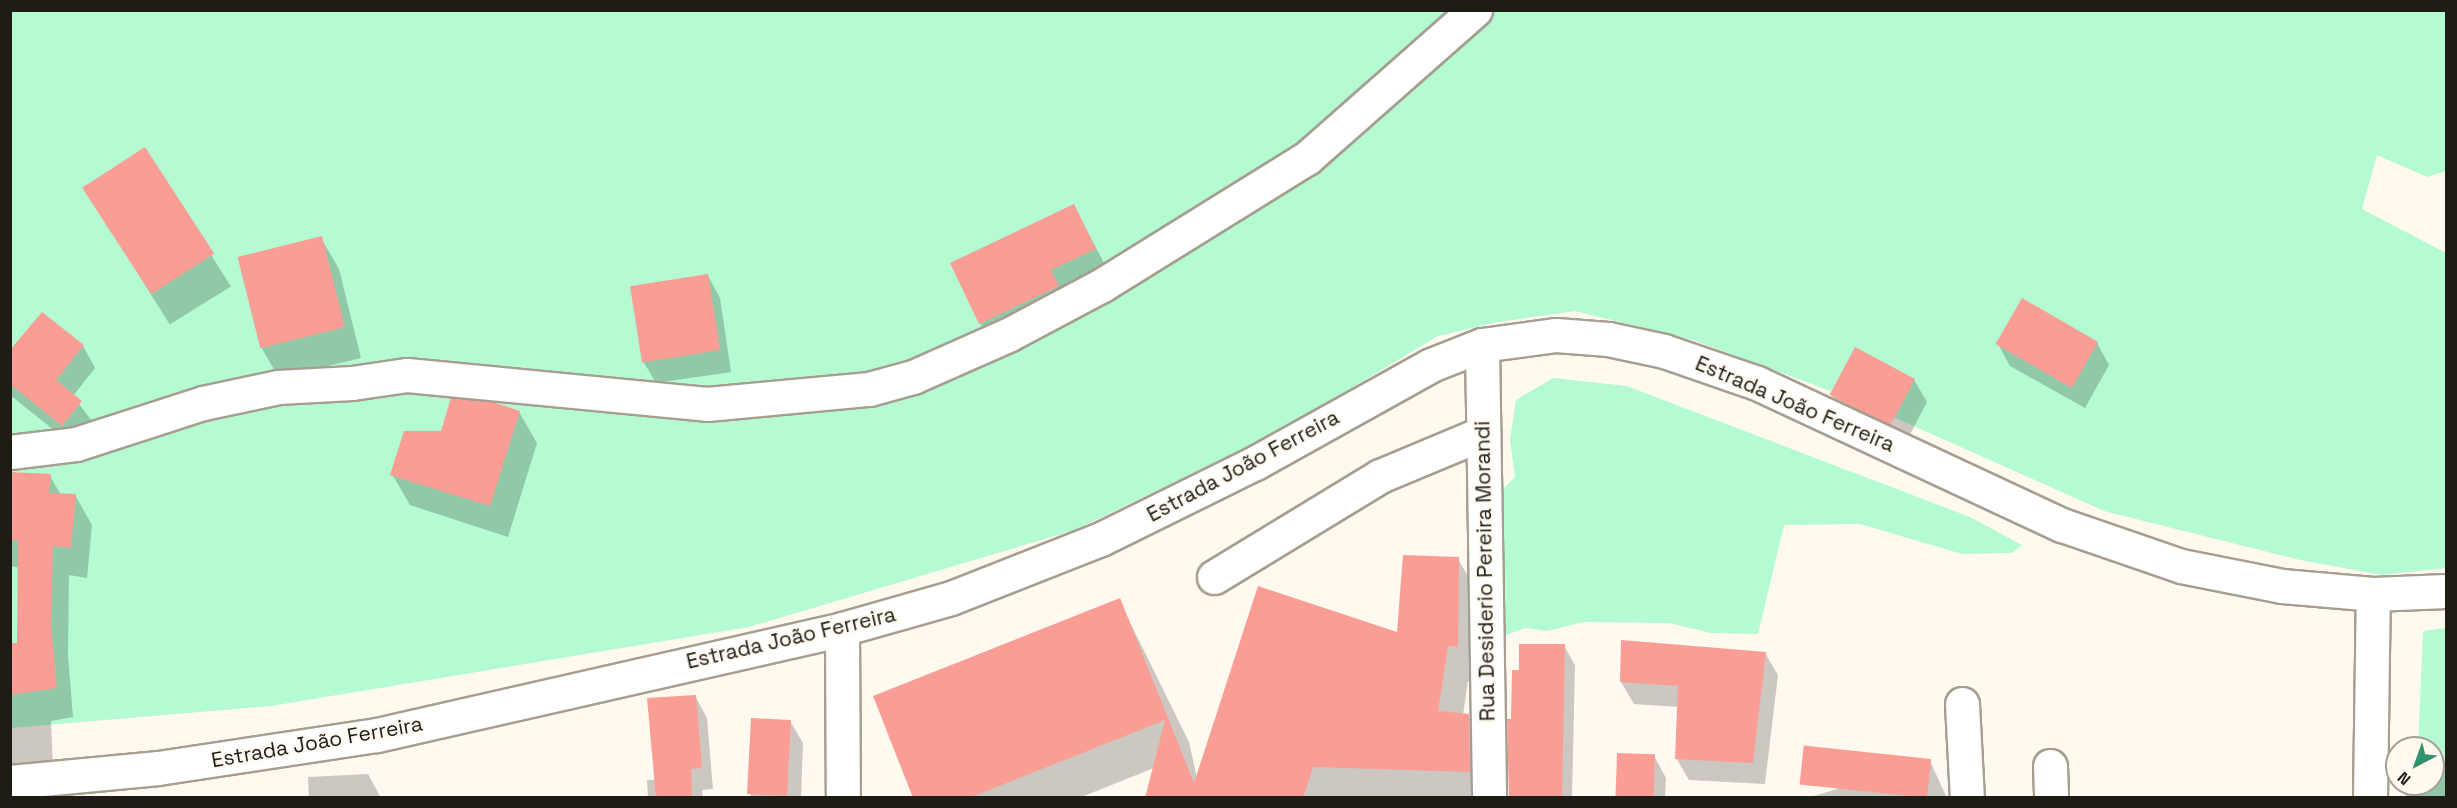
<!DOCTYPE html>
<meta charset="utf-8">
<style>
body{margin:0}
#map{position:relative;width:2457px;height:808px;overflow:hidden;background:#fff9f0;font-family:"Space Grotesk",sans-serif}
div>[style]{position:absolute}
.green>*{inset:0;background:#b4fad3}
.shadow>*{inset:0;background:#0003;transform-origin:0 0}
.building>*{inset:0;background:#fa9e95;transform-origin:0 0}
.roads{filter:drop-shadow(2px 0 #a69e90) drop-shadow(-2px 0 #a69e90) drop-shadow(0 2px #a69e90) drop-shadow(0 -2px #a69e90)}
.minor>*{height:33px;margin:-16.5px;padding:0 16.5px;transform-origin:16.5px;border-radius:16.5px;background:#fff}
span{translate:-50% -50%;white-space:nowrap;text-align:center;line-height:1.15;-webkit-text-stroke:4.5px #fff9f0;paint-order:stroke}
.street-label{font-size:21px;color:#1f1c16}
.frame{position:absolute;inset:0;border:12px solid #1f1c16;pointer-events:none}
.north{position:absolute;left:2385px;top:736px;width:60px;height:60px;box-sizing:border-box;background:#fff9f0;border:2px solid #a5a199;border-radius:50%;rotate:221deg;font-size:16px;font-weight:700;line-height:24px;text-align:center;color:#1f1c16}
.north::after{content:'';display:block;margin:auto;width:21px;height:27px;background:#32946f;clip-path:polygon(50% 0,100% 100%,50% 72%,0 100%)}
</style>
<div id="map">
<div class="green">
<div style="clip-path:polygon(11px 11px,2446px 11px,2446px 171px,2427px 177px,2377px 155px,2362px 209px,2446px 253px,2446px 568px,2382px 575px,2300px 560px,2104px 511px,1860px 402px,1693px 340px,1575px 311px,1498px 322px,1438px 336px,1278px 432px,1075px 530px,749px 627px,271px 706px,11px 728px)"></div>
<div style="clip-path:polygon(1553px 378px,1627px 386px,1970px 517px,2022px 545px,2012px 553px,1962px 554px,1860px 524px,1784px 525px,1758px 634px,1711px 633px,1669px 623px,1584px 622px,1547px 631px,1525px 628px,1504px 636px,1500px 596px,1504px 558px,1500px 532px,1501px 491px,1515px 477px,1510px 440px,1516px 400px)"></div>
<div style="clip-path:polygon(2446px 628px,2446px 797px,2416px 797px,2416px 784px,2433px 784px,2433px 748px,2418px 748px,2423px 631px)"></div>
</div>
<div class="shadow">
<div style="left:145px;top:149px;width:162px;height:72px;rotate:58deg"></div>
<div style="clip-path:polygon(1074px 206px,1113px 280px,998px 354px,980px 323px)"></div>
<div style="clip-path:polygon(321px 238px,339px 269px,361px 358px,279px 378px,261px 347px,239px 257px)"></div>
<div style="clip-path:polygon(708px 276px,720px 298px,731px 372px,656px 383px,643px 361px)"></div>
<div style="clip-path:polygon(2097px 343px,2109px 365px,2085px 408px,2010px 366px,1998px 344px)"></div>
<div style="clip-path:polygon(83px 346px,95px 368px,73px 396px,94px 424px,75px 447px,10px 395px,10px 353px)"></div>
<div style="clip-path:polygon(1914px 380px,1927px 402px,1904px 446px,1844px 417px,1832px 395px)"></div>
<div style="clip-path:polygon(519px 412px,537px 443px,508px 537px,410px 505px,392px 474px,442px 433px)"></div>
<div style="clip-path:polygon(10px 473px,50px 476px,61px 495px,75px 495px,92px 525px,87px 578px,69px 575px,68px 656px,73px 717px,51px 721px,53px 767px,10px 769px,10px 645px,19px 644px,20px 568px,10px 566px)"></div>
<div style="clip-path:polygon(1458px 559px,1479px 595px,1478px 682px,1468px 681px,1463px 715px,1468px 716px,1489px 752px,1490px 798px,1223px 798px,1154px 768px,1079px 798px,915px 798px,1119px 600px,1189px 742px,1197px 778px,1399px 634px)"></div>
<div style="clip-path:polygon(1564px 646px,1575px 665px,1572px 798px,1511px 798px,1512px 721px,1521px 672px)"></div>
<div style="clip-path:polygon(1765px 653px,1778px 675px,1765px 784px,1689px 780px,1676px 758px,1679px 707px,1634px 704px,1621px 682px)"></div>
<div style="clip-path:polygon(695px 696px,707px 718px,713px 789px,702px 790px,703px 798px,648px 798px,647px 780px,656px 780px)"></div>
<div style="clip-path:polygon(790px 721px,803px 743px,801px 798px,752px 798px,750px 794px)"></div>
<div style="clip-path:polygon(1654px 756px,1666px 778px,1665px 798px,1617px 798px)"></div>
<div style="clip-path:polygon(1930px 761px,1947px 798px,1807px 798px)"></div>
<div style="clip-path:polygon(2433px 769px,2446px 771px,2446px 798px,2405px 798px,2407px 784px,2433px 784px)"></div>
<div style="clip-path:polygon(368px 774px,381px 798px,309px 798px,308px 777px)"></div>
</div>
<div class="building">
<div style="left:145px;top:147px;width:127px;height:75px;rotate:57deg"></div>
<div style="clip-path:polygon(1074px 204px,1096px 249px,1051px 270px,1059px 286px,979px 324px,950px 263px)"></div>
<div style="left:322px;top:236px;width:94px;height:87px;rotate:76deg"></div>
<div style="left:708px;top:274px;width:77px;height:79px;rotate:81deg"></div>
<div style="left:2022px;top:298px;width:88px;height:53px;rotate:30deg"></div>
<div style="clip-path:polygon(42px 312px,84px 345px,56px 380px,82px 401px,62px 426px,10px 384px,10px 350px)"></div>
<div style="left:1855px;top:347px;width:68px;height:54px;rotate:28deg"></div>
<div style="clip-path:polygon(451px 398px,493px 402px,520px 411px,490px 506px,390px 475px,404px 431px,441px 431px)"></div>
<div style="clip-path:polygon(10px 472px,51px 474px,49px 493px,76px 494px,71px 548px,53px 546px,51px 625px,57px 688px,10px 695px,10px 643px,17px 643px,18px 541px,10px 540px)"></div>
<div style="clip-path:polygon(1403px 555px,1459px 557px,1458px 647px,1448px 646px,1438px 711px,1469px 714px,1470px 772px,1313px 767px,1303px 798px,1145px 798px,1165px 720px,969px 798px,913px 798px,873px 696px,1120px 598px,1194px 783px,1258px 586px,1397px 632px)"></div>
<div style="clip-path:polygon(1621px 640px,1766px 652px,1753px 763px,1675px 759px,1678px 686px,1620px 682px)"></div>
<div style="clip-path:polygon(1519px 644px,1565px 644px,1562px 798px,1509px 798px,1507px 719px,1511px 719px,1512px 670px,1519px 670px)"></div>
<div style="clip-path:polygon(696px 695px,702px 768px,691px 769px,692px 798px,656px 798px,647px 698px)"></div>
<div style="left:751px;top:718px;width:40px;height:76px;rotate:3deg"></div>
<div style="left:1617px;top:753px;width:38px;height:45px;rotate:2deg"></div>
<div style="left:1931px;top:759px;width:39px;height:128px;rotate:96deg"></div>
</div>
<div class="roads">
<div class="minor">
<div style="left:1482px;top:345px;width:453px;rotate:89.1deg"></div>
<div style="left:10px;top:452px;width:66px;rotate:-6.9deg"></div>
<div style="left:76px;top:444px;width:133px;rotate:-17.9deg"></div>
<div style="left:203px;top:403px;width:77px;rotate:-12deg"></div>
<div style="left:278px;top:387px;width:74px;rotate:-3.1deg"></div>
<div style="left:352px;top:383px;width:56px;rotate:-8.3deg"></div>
<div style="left:407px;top:375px;width:301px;rotate:5.5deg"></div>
<div style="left:707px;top:404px;width:163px;rotate:-5.3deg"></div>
<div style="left:869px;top:389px;width:46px;rotate:-15.3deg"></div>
<div style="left:913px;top:377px;width:104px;rotate:-23.9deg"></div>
<div style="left:1008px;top:335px;width:106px;rotate:-28deg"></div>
<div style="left:1102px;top:285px;width:241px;rotate:-31.8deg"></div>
<div style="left:1307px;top:158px;width:224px;rotate:-41.4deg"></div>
<div style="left:1214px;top:577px;width:194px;rotate:-31.3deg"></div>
<div style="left:1380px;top:476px;width:112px;rotate:-22.7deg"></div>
<div style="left:842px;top:629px;width:169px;rotate:89.7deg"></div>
<div style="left:1962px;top:704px;width:94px;rotate:87deg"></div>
<div style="left:2050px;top:766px;width:32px;rotate:88deg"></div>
<div style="left:10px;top:782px;width:149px;rotate:-5.4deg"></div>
<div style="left:158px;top:768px;width:221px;rotate:-8.6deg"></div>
<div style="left:377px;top:735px;width:477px;rotate:-12.8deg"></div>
<div style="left:842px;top:629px;width:113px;rotate:-15.9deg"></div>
<div style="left:951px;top:598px;width:161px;rotate:-21.5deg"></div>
<div style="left:1101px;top:539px;width:172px;rotate:-26.3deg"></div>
<div style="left:1255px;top:463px;width:201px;rotate:-29.1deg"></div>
<div style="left:1431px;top:365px;width:55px;rotate:-21.4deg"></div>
<div style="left:1482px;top:345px;width:75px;rotate:-7.7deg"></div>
<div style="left:1556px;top:335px;width:52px;rotate:4.4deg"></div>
<div style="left:1608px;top:339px;width:57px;rotate:12.1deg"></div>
<div style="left:1664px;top:351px;width:98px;rotate:19deg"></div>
<div style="left:1757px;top:383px;width:336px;rotate:25deg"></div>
<div style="left:2062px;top:525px;width:126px;rotate:19deg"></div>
<div style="left:2181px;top:566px;width:103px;rotate:11.2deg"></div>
<div style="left:2282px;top:586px;width:91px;rotate:5deg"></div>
<div style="left:2373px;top:594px;width:73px;rotate:-2.4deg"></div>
<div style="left:2370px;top:798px;width:204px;rotate:-89.2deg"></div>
</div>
</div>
<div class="street-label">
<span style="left:1795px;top:404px;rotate:23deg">Estrada João Ferreira</span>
<span style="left:1243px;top:466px;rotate:-28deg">Estrada João Ferreira</span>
<span style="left:1485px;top:571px;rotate:-91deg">Rua Desiderio Pereira Morandi</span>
<span style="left:791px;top:638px;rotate:-13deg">Estrada João Ferreira</span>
<span style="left:317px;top:742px;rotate:-10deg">Estrada João Ferreira</span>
</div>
<div class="frame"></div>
<div class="north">N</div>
</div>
